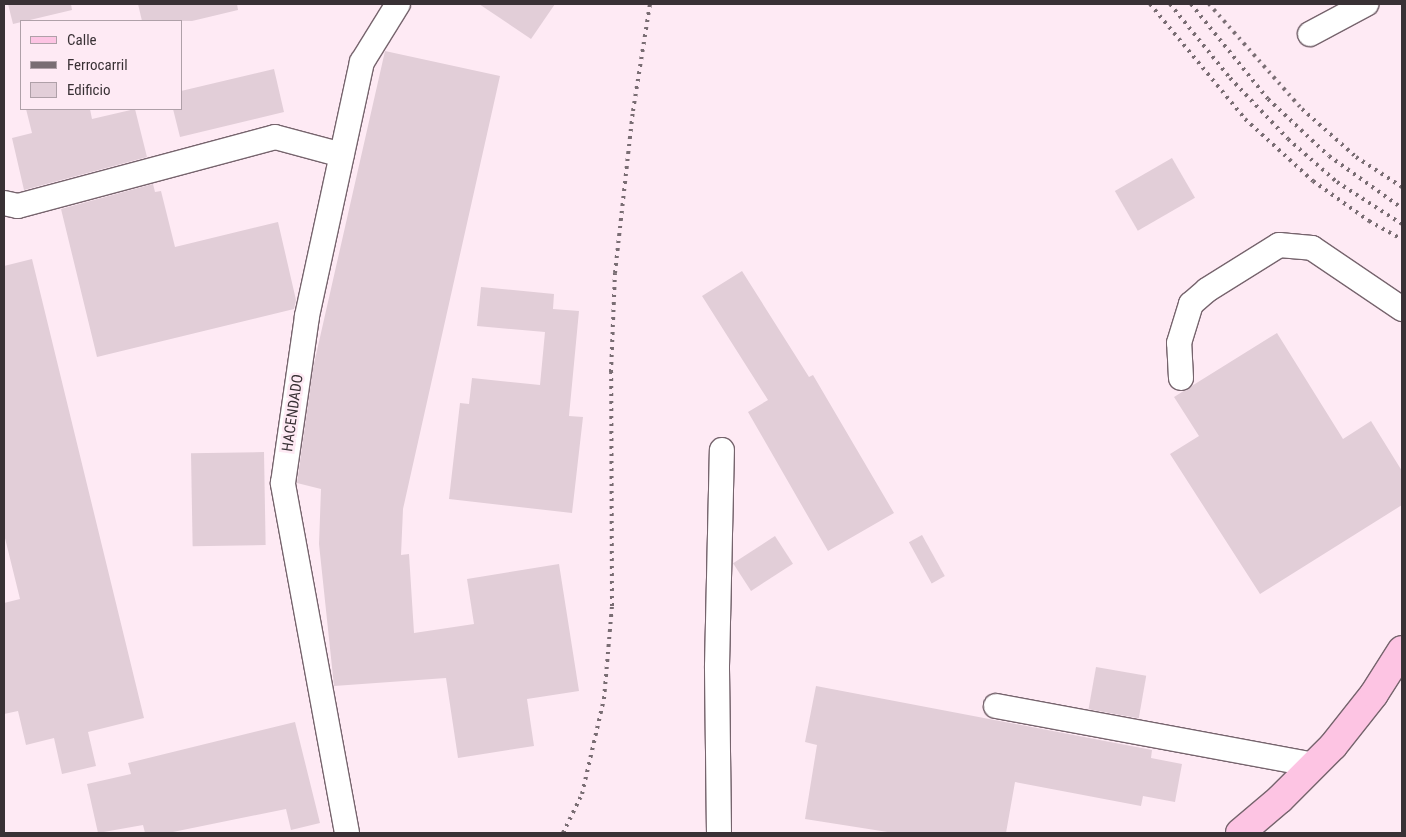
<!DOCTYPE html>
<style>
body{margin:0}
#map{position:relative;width:1406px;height:837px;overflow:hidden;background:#feeaf4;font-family:"Roboto Condensed",sans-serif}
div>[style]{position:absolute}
.building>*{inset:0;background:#e2ced8;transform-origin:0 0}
.roads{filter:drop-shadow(1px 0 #76646d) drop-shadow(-1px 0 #76646d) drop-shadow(0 1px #76646d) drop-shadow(0 -1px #76646d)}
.minor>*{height:24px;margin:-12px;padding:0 12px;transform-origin:12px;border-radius:12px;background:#fff}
.major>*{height:28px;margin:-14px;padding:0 14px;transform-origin:14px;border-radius:14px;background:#fdc4e3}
.rail>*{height:4px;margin-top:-2px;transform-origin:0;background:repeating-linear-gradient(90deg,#796d73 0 2.5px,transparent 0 7.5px)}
span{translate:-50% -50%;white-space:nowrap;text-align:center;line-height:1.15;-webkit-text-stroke:5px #feeaf4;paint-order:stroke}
.street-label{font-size:15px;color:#393135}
.frame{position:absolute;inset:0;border:5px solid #393135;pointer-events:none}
.legend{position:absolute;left:20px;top:20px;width:162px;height:90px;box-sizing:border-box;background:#feeaf4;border:1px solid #afa0a8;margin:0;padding:6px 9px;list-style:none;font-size:15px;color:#393135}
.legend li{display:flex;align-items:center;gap:10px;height:25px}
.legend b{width:25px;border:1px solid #afa0a8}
</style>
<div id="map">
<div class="building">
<div style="clip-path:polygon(8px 4px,71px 4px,72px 10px,13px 24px)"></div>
<div style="clip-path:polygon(138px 4px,237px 4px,238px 10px,192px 21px,142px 21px)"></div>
<div style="clip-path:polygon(479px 4px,555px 4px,531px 39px)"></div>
<div style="clip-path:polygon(385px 51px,500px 76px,403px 509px,401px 555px,409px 554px,414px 633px,474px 624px,467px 579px,559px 564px,579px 691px,527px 699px,534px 746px,458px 758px,446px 678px,334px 686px,319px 544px,321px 489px,297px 483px,313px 368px)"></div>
<div style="clip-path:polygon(274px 69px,284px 112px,180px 137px,173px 109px,181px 109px,181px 91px)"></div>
<div style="clip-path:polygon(26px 109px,90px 109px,92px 119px,135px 109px,147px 157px,24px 190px,12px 138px,32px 133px)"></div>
<div style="left:1172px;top:158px;width:46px;height:66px;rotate:60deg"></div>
<div style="clip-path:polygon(153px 184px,155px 192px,161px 191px,175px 247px,278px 222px,296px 300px,294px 309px,97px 357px,61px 209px)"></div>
<div style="clip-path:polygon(32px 259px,144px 718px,88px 732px,96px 766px,62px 774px,54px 738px,26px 745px,18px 711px,4px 714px,4px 603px,20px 599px,4px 534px,4px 266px)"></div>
<div style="clip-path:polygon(742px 271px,809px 377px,813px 375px,894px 513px,828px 551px,748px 412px,768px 400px,702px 296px)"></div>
<div style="clip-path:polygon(481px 287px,554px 294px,553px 309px,579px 311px,569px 416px,583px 417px,572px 513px,449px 499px,460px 403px,469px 404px,472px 378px,540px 385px,545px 332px,477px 326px)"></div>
<div style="clip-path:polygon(1277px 333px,1343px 439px,1371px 421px,1402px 471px,1402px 505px,1260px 594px,1170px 454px,1199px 436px,1174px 397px)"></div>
<div style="left:264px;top:452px;width:93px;height:73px;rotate:89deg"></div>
<div style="left:922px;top:535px;width:47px;height:15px;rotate:61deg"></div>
<div style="left:775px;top:536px;width:33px;height:50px;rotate:57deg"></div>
<div style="left:1096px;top:667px;width:51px;height:43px;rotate:10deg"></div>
<div style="clip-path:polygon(816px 686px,1152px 750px,1151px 758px,1182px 764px,1175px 802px,1143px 796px,1141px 806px,1015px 782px,1006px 833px,894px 833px,805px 819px,817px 745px,805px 742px)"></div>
<div style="clip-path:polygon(295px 722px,320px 823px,291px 830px,286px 809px,168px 833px,145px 833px,143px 825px,98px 833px,87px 784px,131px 774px,128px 763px)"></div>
</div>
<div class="roads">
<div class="minor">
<div style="left:1310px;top:34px;width:64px;rotate:-28.2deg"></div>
<div style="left:4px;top:203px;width:14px;rotate:12deg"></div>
<div style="left:18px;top:206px;width:266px;rotate:-15deg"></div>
<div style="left:275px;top:137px;width:69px;rotate:15deg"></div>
<div style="left:1181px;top:378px;width:35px;rotate:-93deg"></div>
<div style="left:1179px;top:343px;width:41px;rotate:-72.9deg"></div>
<div style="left:1191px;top:304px;width:21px;rotate:-41deg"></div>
<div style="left:1207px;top:290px;width:85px;rotate:-32deg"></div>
<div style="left:1279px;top:245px;width:33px;rotate:5deg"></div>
<div style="left:1312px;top:248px;width:109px;rotate:34.1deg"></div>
<div style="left:996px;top:706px;width:323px;rotate:10.5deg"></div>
<div style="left:347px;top:833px;width:356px;rotate:-100.4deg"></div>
<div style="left:283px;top:483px;width:169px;rotate:-81.8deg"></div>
<div style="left:307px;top:316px;width:260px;rotate:-77.8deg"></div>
<div style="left:362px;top:62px;width:68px;rotate:-58.2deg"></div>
<div style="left:719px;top:833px;width:167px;rotate:-90.7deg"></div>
<div style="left:717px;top:666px;width:216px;rotate:-88.7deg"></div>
</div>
<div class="major">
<div style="left:1240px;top:833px;width:52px;rotate:-40.4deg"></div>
<div style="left:1280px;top:799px;width:75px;rotate:-45deg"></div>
<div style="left:1333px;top:746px;width:66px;rotate:-51.7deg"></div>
<div style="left:1374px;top:694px;width:52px;rotate:-57.5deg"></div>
</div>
</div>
<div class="rail">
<div style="left:1150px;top:4px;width:149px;rotate:50.4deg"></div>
<div style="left:1245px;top:119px;width:92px;rotate:42.4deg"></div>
<div style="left:1313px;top:181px;width:69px;rotate:35.5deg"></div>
<div style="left:1369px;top:221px;width:38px;rotate:29deg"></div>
<div style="left:1170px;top:4px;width:95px;rotate:51deg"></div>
<div style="left:1230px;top:78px;width:84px;rotate:46.4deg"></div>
<div style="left:1288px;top:139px;width:65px;rotate:41.3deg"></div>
<div style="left:1337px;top:182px;width:77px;rotate:32.9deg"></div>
<div style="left:1191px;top:4px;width:122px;rotate:51deg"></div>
<div style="left:1268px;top:99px;width:83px;rotate:43.1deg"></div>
<div style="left:1329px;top:156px;width:90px;rotate:35.5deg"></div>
<div style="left:1209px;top:4px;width:140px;rotate:48.5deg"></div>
<div style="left:1302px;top:109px;width:72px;rotate:41.6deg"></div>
<div style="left:1356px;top:157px;width:55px;rotate:33.1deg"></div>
<div style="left:563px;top:833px;width:43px;rotate:-64deg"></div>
<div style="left:582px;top:794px;width:98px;rotate:-77deg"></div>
<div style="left:604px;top:699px;width:93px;rotate:-85.1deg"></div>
<div style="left:612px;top:606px;width:234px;rotate:-90.2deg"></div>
<div style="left:611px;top:372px;width:99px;rotate:-87.7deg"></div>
<div style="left:615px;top:273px;width:163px;rotate:-83.7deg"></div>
<div style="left:633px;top:111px;width:108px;rotate:-81deg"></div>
</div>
<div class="street-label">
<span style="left:293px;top:413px;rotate:-82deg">HACENDADO</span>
</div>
<div class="frame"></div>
<ul class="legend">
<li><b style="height:6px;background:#fdc4e3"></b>Calle</li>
<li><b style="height:6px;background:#796d73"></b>Ferrocarril</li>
<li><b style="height:14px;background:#e2ced8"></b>Edificio</li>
</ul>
</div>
